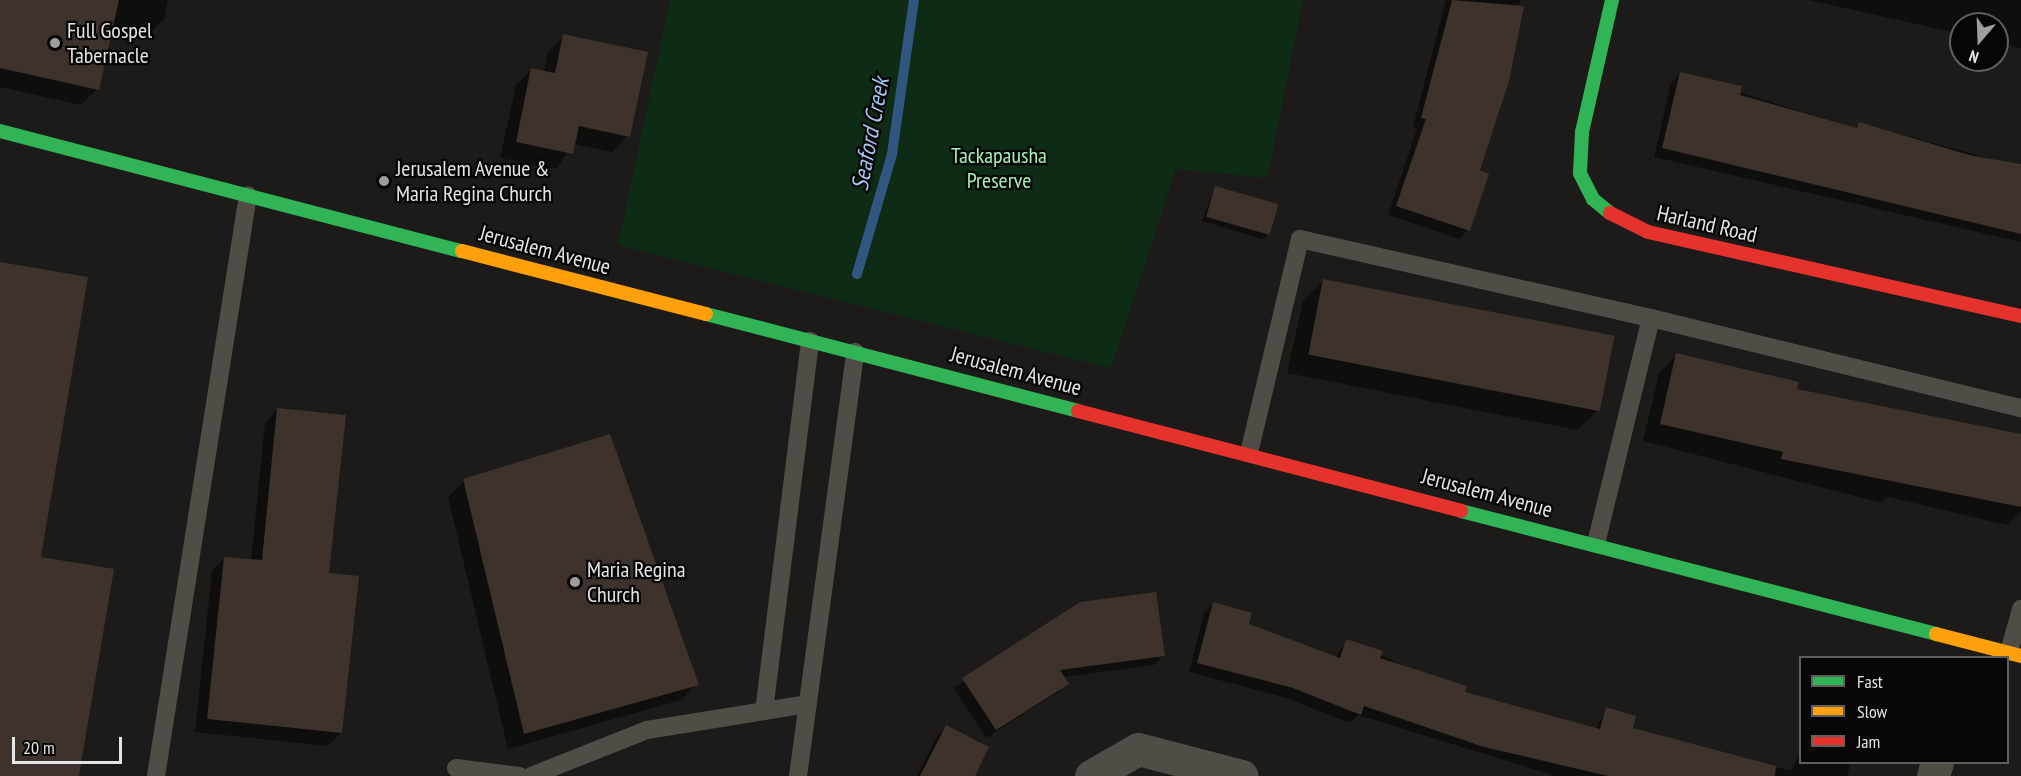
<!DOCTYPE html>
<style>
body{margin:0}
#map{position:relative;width:2021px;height:776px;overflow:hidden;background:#1c1b19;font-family:"PT Sans Narrow",sans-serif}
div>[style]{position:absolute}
.green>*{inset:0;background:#0e2b16}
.shadow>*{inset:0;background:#0007}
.stream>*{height:10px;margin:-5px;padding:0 5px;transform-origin:5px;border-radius:5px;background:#31567f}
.building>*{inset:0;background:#3d322c;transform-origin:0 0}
.lane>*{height:18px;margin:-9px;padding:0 9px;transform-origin:9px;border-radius:9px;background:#514d46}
.street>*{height:33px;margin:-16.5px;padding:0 16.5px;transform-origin:16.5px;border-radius:16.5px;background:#514d46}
.fast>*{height:14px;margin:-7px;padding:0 7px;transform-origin:7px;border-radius:7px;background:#30b455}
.slow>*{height:14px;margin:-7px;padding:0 7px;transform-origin:7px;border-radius:7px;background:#ff9f0a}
.jam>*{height:14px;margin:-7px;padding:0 7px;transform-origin:7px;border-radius:7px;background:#e5322d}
.dots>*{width:16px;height:16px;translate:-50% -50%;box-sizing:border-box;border:3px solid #070605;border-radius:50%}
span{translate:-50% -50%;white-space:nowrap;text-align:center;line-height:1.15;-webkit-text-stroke:4.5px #070605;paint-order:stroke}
.poi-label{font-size:22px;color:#e5e4e2}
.left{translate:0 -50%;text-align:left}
.park-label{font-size:22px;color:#a2f2b3}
.street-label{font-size:22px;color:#e5e4e2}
.water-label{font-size:24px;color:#a3c7f1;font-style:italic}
.legend{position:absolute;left:1799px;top:656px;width:210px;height:108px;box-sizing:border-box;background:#070605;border:2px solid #605f5d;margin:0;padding:8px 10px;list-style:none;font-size:18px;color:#e5e4e2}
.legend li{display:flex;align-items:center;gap:12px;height:30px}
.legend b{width:30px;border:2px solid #605f5d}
.north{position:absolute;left:1949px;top:12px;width:60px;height:60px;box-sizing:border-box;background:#070605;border:2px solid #605f5d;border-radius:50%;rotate:199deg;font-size:16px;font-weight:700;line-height:24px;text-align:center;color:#e5e4e2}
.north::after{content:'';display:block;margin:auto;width:21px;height:27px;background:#9f9e9c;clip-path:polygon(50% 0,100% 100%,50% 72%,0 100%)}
.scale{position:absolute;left:12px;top:737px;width:110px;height:27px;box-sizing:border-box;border:3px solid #e5e4e2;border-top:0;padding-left:8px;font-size:18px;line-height:21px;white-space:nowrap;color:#e5e4e2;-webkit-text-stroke:4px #070605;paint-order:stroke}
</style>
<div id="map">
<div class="green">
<div style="clip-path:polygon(670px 0,1303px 0,1267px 178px,1176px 169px,1111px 368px,618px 245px)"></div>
</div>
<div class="shadow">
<div style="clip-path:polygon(0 0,168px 0,164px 19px,148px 35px,111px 26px,97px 89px,81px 105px,0 87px)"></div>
<div style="clip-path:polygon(1446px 0,1520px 0,1507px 81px,1478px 171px,1468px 230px,1459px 239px,1388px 215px,1417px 128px,1413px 127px)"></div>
<div style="clip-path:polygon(1809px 0,2021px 0,2021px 48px,1997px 43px,1997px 24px,1961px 24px,1961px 34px)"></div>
<div style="clip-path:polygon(564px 36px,628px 136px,612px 152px,574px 144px,556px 169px,500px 158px,516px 85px,532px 69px,544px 72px,548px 52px)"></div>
<div style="clip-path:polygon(1680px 74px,1855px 128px,1860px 123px,2021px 167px,2021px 242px,1654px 157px,1671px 83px)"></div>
<div style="clip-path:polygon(1215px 187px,1268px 235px,1263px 239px,1202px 221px)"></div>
<div style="clip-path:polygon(1323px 281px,1612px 340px,1597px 411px,1577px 430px,1287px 373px,1303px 301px)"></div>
<div style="clip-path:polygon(1676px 355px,1796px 390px,2021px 437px,2021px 511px,2007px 525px,1888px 497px,1882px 503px,1643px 441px,1659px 373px)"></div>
<div style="clip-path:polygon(278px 409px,327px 574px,341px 733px,328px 746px,195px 732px,212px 571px,225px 558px,251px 561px,265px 422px)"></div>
<div style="clip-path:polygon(464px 481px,697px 684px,681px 700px,508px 749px,448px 497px)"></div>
<div style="clip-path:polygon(1080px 604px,1163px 656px,1154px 665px,1063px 677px,1067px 683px,1058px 692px,986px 738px,954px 688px)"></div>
<div style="clip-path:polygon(1213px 604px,1247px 625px,1335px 658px,1347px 640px,1464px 693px,1595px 729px,1607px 709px,1631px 729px,1791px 771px,1800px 752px,1800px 762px,1851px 763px,1847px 776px,1556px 776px,1358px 715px,1350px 723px,1283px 697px,1189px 672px,1204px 613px)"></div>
<div style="clip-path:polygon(946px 727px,973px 776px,917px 776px,937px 736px)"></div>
</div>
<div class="stream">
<div style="left:857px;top:274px;width:125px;rotate:-73.7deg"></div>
<div style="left:892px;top:154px;width:156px;rotate:-81.9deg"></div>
</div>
<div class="building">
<div style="clip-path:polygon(0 0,119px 0,99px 90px,0 68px)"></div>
<div style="clip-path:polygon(1452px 0,1524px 6px,1509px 81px,1480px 170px,1489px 174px,1470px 231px,1396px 206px,1426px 119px,1421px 118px)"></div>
<div style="clip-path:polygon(563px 34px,648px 52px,630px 137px,579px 126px,573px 154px,516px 142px,531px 68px,555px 73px)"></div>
<div style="clip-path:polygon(1680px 72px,1742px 86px,1740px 95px,1857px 128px,1859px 122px,1969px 155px,2021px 164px,2021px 234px,1662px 148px)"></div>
<div style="left:1215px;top:186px;width:66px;height:32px;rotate:16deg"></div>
<div style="clip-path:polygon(0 262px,88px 277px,41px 557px,114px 569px,79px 776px,0 776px)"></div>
<div style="left:1323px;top:279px;width:297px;height:77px;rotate:11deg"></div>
<div style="clip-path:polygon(1676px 353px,1799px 382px,1797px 389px,2021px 434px,2021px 507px,1781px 459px,1783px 452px,1660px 424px)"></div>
<div style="clip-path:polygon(277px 408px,346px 415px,329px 573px,359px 576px,342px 733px,207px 719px,224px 557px,262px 560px)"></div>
<div style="clip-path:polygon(610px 434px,699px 685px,524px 734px,463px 479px)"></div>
<div style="clip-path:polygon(1156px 592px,1165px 656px,1060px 670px,1069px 684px,996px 730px,962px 678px,1080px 602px)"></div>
<div style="clip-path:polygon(1213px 602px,1252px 613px,1249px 624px,1340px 658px,1346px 639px,1383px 651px,1380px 658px,1467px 686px,1465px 692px,1600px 729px,1606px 707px,1636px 716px,1633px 728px,1776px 766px,1775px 776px,1608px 776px,1484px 747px,1364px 706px,1361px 715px,1293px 688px,1197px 663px)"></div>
<div style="clip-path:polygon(946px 725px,989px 747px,975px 776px,920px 776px)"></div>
</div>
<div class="lane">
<div style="left:1651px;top:318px;width:381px;rotate:13.7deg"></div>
<div style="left:1249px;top:453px;width:220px;rotate:-76.6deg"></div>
<div style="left:1300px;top:239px;width:360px;rotate:12.7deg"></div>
<div style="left:1651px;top:318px;width:232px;rotate:103.7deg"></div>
<div style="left:2009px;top:652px;width:45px;rotate:-74.4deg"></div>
<div style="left:764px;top:711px;width:373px;rotate:-82.9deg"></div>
<div style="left:456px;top:768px;width:64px;rotate:7.1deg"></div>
<div style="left:156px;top:776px;width:588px;rotate:-81deg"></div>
<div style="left:531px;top:776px;width:125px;rotate:-21.6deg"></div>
<div style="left:647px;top:730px;width:163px;rotate:-9.2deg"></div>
<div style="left:798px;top:776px;width:428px;rotate:-82.3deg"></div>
</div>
<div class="street">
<div style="left:1091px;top:776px;width:54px;rotate:-29.9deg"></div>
<div style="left:1138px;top:749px;width:107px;rotate:14.6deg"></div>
<div style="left:1933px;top:776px;width:15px;rotate:-74deg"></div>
</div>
<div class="fast">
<div style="left:0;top:131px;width:477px;rotate:14.6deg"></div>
<div style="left:1610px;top:213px;width:22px;rotate:-141deg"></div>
<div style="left:1593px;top:199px;width:29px;rotate:-117deg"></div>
<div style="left:1580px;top:173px;width:41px;rotate:-87.2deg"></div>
<div style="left:1582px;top:132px;width:135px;rotate:-77.2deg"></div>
<div style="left:706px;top:314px;width:384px;rotate:14.6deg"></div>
<div style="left:1461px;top:511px;width:491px;rotate:14.5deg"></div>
</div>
<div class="slow">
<div style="left:462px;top:251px;width:252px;rotate:14.5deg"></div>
<div style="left:1936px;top:634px;width:88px;rotate:14.5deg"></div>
</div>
<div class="jam">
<div style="left:1610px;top:213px;width:42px;rotate:26.6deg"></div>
<div style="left:1648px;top:232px;width:382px;rotate:12.7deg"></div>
<div style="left:1078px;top:411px;width:396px;rotate:14.6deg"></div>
</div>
<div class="dots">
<div style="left:55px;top:43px;background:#9f9e9c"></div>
<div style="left:384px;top:181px;background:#9f9e9c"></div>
<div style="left:575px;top:582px;background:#9f9e9c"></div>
</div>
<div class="poi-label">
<span class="left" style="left:67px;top:43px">Full Gospel<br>Tabernacle</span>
<span class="left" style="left:396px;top:181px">Jerusalem Avenue &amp;<br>Maria Regina Church</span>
<span class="left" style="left:587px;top:582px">Maria Regina<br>Church</span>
</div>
<div class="park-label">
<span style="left:999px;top:168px">Tackapausha<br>Preserve</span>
</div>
<div class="street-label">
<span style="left:1707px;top:224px;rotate:13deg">Harland Road</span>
<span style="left:545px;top:250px;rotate:15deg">Jerusalem Avenue</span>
<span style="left:1016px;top:371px;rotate:15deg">Jerusalem Avenue</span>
<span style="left:1487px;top:493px;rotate:15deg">Jerusalem Avenue</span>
</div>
<div class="water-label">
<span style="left:870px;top:134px;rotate:-79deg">Seaford Creek</span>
</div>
<ul class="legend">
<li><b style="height:8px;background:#30b455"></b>Fast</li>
<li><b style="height:8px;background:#ff9f0a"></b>Slow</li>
<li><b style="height:8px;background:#e5322d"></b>Jam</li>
</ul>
<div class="north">N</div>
<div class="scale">20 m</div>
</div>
